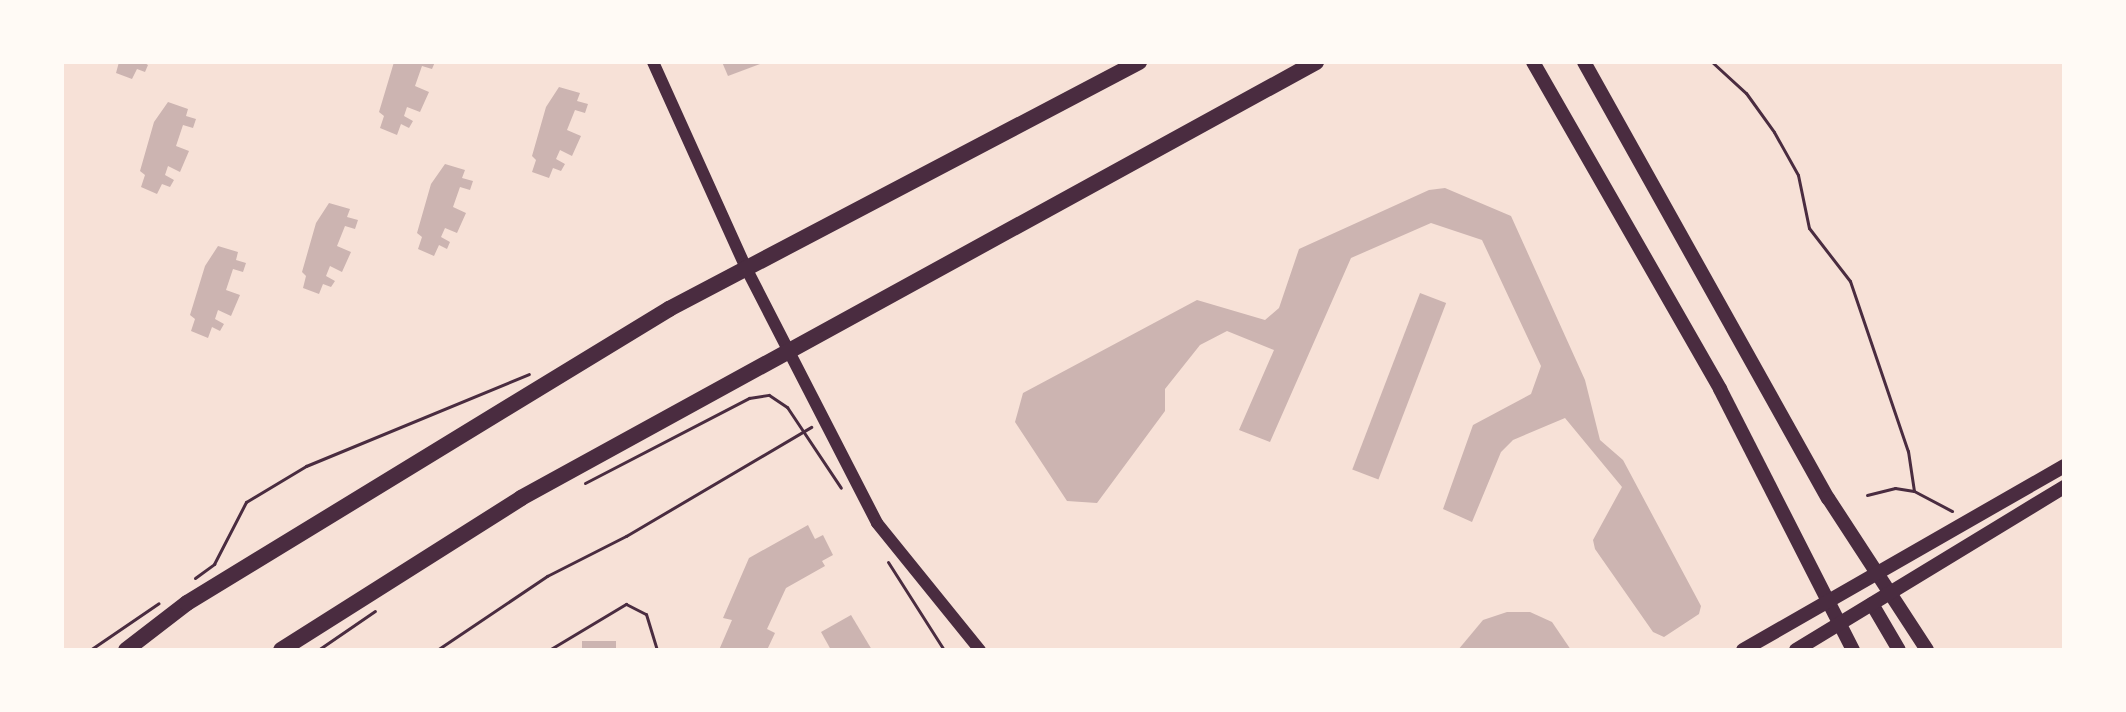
<!DOCTYPE html>
<style>
body{margin:0}
#map{position:relative;width:2126px;height:712px;overflow:hidden;background:#f7e1d7;font-family:"Fira Sans",sans-serif}
div>[style]{position:absolute}
.building>*{inset:0;background:#ccb4b1;transform-origin:0 0}
.path>*{height:3px;margin:-1.5px;padding:0 1.5px;transform-origin:1.5px;border-radius:1.5px;background:#4a2c40}
.tertiary>*{height:12px;margin:-6px;padding:0 6px;transform-origin:6px;border-radius:6px;background:#4a2c40}
.secondary>*{height:14px;margin:-7px;padding:0 7px;transform-origin:7px;border-radius:7px;background:#4a2c40}
.primary>*{height:16px;margin:-8px;padding:0 8px;transform-origin:8px;border-radius:8px;background:#4a2c40}
span{translate:-50% -50%;white-space:nowrap;text-align:center;line-height:1.15;-webkit-text-stroke:6px #fffaf5;paint-order:stroke}
.frame{position:absolute;inset:0;border:64px solid #fffaf5;pointer-events:none}
</style>
<div id="map">
<div class="building">
<div style="clip-path:polygon(119px 62px,143px 62px,148px 65px,145px 72px,137px 69px,132px 79px,116px 73px)"></div>
<div style="clip-path:polygon(394px 62px,435px 62px,432px 69px,422px 66px,415px 86px,429px 92px,420px 112px,407px 107px,404px 116px,413px 121px,409px 128px,401px 124px,397px 135px,380px 128px,384px 116px,379px 112px)"></div>
<div style="clip-path:polygon(722px 62px,765px 62px,728px 76px)"></div>
<div style="clip-path:polygon(559px 87px,580px 93px,577px 101px,588px 104px,585px 113px,575px 110px,567px 130px,581px 136px,572px 156px,560px 150px,556px 159px,565px 164px,561px 171px,553px 168px,549px 178px,532px 172px,536px 160px,532px 156px,546px 107px)"></div>
<div style="clip-path:polygon(168px 102px,188px 109px,186px 116px,196px 119px,193px 128px,183px 125px,176px 146px,189px 151px,180px 172px,168px 166px,165px 175px,174px 180px,170px 187px,162px 184px,157px 194px,141px 187px,145px 175px,140px 171px,154px 122px)"></div>
<div style="clip-path:polygon(445px 164px,465px 170px,462px 178px,473px 181px,470px 190px,460px 187px,453px 207px,466px 213px,457px 233px,445px 228px,441px 237px,450px 242px,447px 249px,439px 245px,434px 256px,418px 249px,422px 237px,417px 233px,431px 184px)"></div>
<div style="clip-path:polygon(1445px 188px,1511px 216px,1585px 380px,1600px 440px,1623px 460px,1701px 606px,1699px 614px,1664px 637px,1653px 632px,1595px 549px,1593px 540px,1622px 487px,1565px 418px,1513px 440px,1501px 452px,1472px 522px,1443px 509px,1473px 425px,1531px 394px,1541px 366px,1482px 240px,1431px 223px,1351px 258px,1270px 442px,1239px 430px,1274px 350px,1227px 331px,1200px 345px,1165px 389px,1165px 411px,1097px 503px,1067px 501px,1015px 422px,1023px 393px,1197px 300px,1265px 320px,1279px 308px,1299px 249px,1429px 190px)"></div>
<div style="clip-path:polygon(329px 203px,350px 209px,347px 217px,358px 220px,355px 229px,345px 226px,337px 246px,351px 252px,342px 272px,330px 266px,326px 276px,335px 281px,331px 287px,323px 284px,319px 294px,303px 288px,306px 276px,302px 272px,316px 223px)"></div>
<div style="clip-path:polygon(218px 246px,238px 252px,236px 260px,246px 263px,243px 272px,233px 269px,226px 290px,240px 295px,231px 316px,218px 310px,215px 319px,224px 324px,220px 331px,212px 327px,208px 338px,191px 331px,195px 319px,190px 315px,205px 266px)"></div>
<div style="left:1420px;top:293px;width:28px;height:189px;rotate:21deg"></div>
<div style="clip-path:polygon(808px 525px,815px 539px,823px 535px,833px 555px,822px 561px,825px 566px,786px 588px,767px 629px,775px 633px,767px 650px,719px 650px,732px 620px,723px 618px,749px 558px)"></div>
<div style="clip-path:polygon(1507px 612px,1530px 612px,1552px 622px,1571px 650px,1458px 650px,1483px 620px)"></div>
<div style="clip-path:polygon(851px 615px,872px 650px,831px 650px,821px 632px)"></div>
<div style="left:582px;top:641px;width:34px;height:9px"></div>
</div>
<div class="path">
<div style="left:1712px;top:62px;width:46px;rotate:42.4deg"></div>
<div style="left:1746px;top:93px;width:48px;rotate:54.3deg"></div>
<div style="left:1774px;top:132px;width:49px;rotate:60.8deg"></div>
<div style="left:1798px;top:175px;width:54px;rotate:78.3deg"></div>
<div style="left:1809px;top:228px;width:67px;rotate:52.3deg"></div>
<div style="left:1850px;top:281px;width:180px;rotate:71.2deg"></div>
<div style="left:1908px;top:451px;width:40px;rotate:81.5deg"></div>
<div style="left:585px;top:483px;width:185px;rotate:-27.4deg"></div>
<div style="left:749px;top:398px;width:20px;rotate:-9deg"></div>
<div style="left:769px;top:395px;width:22px;rotate:34deg"></div>
<div style="left:787px;top:407px;width:97px;rotate:56.3deg"></div>
<div style="left:1867px;top:495px;width:29px;rotate:-14deg"></div>
<div style="left:1895px;top:488px;width:19px;rotate:9deg"></div>
<div style="left:1914px;top:491px;width:43px;rotate:27.8deg"></div>
<div style="left:888px;top:562px;width:104px;rotate:57.5deg"></div>
<div style="left:195px;top:578px;width:24px;rotate:-36deg"></div>
<div style="left:214px;top:564px;width:70px;rotate:-62.7deg"></div>
<div style="left:246px;top:502px;width:70px;rotate:-31deg"></div>
<div style="left:306px;top:466px;width:241px;rotate:-22.4deg"></div>
<div style="left:90px;top:650px;width:83px;rotate:-34.3deg"></div>
<div style="left:318px;top:650px;width:69px;rotate:-34.4deg"></div>
<div style="left:437px;top:650px;width:133px;rotate:-33.9deg"></div>
<div style="left:547px;top:576px;width:89px;rotate:-26.9deg"></div>
<div style="left:626px;top:536px;width:215px;rotate:-30.5deg"></div>
<div style="left:549px;top:650px;width:90px;rotate:-30.9deg"></div>
<div style="left:626px;top:604px;width:22px;rotate:27deg"></div>
<div style="left:646px;top:614px;width:38px;rotate:73deg"></div>
</div>
<div class="tertiary">
<div style="left:653px;top:62px;width:224px;rotate:65.7deg"></div>
<div style="left:745px;top:266px;width:289px;rotate:62.8deg"></div>
<div style="left:877px;top:523px;width:164px;rotate:51deg"></div>
</div>
<div class="secondary">
<div style="left:1533px;top:62px;width:377px;rotate:60.2deg"></div>
<div style="left:1720px;top:389px;width:293px;rotate:63deg"></div>
<div style="left:1584px;top:62px;width:500px;rotate:60.8deg"></div>
<div style="left:1828px;top:498px;width:181px;rotate:56.9deg"></div>
<div style="left:1872px;top:604px;width:53px;rotate:59.6deg"></div>
<div style="left:1743px;top:650px;width:370px;rotate:-29.8deg"></div>
<div style="left:1796px;top:650px;width:314px;rotate:-31.3deg"></div>
</div>
<div class="primary">
<div style="left:126px;top:650px;width:77px;rotate:-37.6deg"></div>
<div style="left:187px;top:603px;width:565px;rotate:-31.38deg"></div>
<div style="left:669px;top:309px;width:531px;rotate:-27.72deg"></div>
<div style="left:281px;top:650px;width:284px;rotate:-32.3deg"></div>
<div style="left:521px;top:498px;width:907px;rotate:-28.74deg"></div>
</div>
<div class="frame"></div>
</div>
